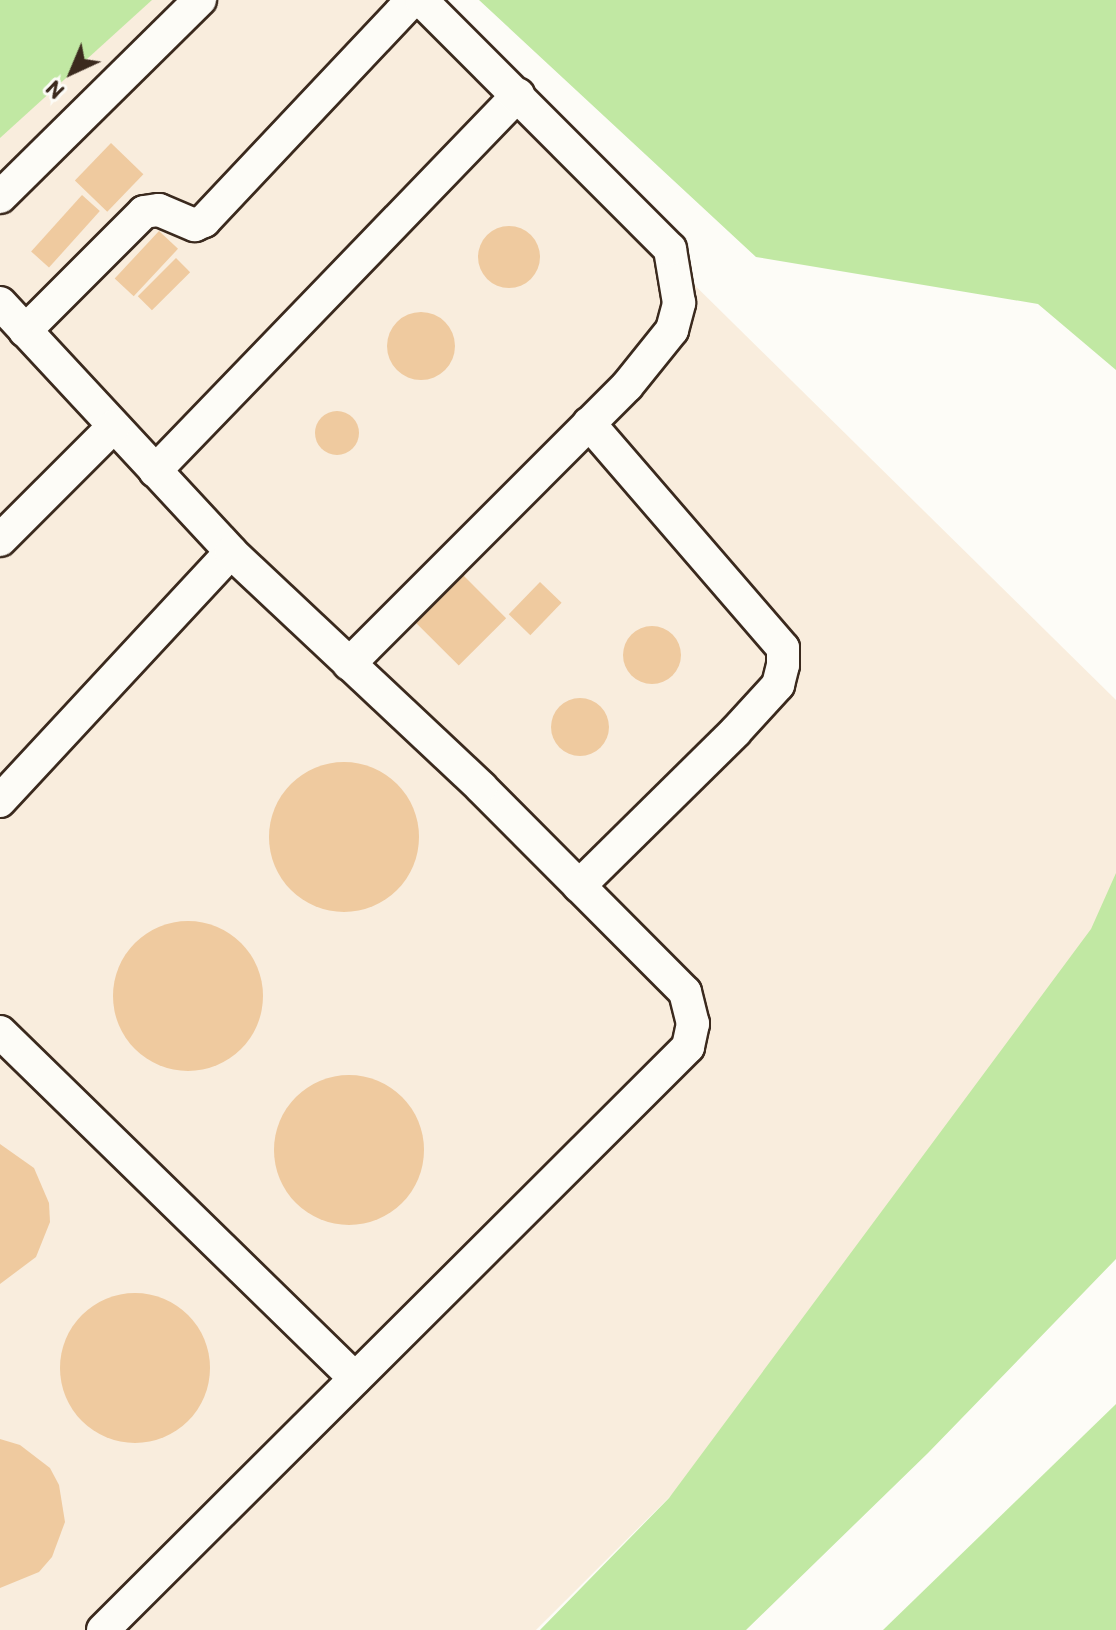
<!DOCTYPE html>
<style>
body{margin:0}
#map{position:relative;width:1116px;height:1630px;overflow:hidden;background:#fdfcf7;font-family:Itim,sans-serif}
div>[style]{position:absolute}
.built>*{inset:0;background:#f9eddd}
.green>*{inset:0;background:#c1e8a3}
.building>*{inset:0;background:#efca9f;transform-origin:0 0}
.round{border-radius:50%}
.roads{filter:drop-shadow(2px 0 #3b2a1e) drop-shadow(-2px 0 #3b2a1e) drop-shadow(0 2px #3b2a1e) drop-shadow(0 -2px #3b2a1e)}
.minor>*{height:32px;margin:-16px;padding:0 16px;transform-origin:16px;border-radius:16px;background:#fdfcf7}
span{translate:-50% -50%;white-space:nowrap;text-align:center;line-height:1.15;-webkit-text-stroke:8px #fdfcf7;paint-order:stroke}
.north{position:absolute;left:32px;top:32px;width:80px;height:80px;-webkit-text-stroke:6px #fdfcf7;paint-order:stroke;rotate:224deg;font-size:22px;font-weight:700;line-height:32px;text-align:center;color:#3b2a1e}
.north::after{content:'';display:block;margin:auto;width:28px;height:36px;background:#3b2a1e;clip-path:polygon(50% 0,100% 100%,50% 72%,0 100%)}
</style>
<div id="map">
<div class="built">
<div style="clip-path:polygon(106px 0,405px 0,1116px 700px,1116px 1052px,536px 1630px,0 1630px,0 110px)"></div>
</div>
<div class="green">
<div style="clip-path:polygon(0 0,152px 0,0 138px)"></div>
<div style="clip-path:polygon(479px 0,1116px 0,1116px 370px,1038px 304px,756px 257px)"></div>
<div style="clip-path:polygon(1116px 873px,1116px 1259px,928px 1453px,746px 1630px,540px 1630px,669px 1498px,1091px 929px)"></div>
<div style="clip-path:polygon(1116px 1404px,1116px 1630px,883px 1630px)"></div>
</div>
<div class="building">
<div style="left:111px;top:143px;width:45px;height:52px;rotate:44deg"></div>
<div style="left:82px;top:195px;width:24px;height:76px;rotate:42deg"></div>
<div class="round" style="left:478px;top:226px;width:62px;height:62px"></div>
<div style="left:159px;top:231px;width:26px;height:65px;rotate:43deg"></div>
<div style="left:176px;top:258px;width:20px;height:54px;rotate:45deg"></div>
<div class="round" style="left:387px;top:312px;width:68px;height:68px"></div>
<div class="round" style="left:315px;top:411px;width:44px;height:44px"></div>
<div style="left:463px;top:575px;width:61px;height:67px;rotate:45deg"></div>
<div style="left:540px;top:582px;width:30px;height:45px;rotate:44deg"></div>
<div class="round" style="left:623px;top:626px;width:58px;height:58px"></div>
<div class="round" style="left:551px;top:698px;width:58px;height:58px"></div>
<div class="round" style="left:269px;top:762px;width:150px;height:150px"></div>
<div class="round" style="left:113px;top:921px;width:150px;height:150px"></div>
<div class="round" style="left:274px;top:1075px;width:150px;height:150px"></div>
<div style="clip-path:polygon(0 1144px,34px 1168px,49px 1203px,50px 1222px,36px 1257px,0 1284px)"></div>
<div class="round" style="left:60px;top:1293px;width:150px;height:150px"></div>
<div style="clip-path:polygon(0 1439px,20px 1445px,50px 1468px,59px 1485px,65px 1522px,52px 1557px,39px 1572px,0 1588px)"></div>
</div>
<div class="roads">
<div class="minor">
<div style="left:0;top:197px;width:281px;rotate:-44.6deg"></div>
<div style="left:0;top:303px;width:340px;rotate:47.1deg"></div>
<div style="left:231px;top:552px;width:340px;rotate:132.9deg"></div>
<div style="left:25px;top:331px;width:168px;rotate:-45deg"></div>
<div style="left:144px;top:212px;width:15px;rotate:-8deg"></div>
<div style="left:159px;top:210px;width:39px;rotate:23deg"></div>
<div style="left:195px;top:225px;width:10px;rotate:-24deg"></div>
<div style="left:204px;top:221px;width:303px;rotate:-46.7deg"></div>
<div style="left:155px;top:471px;width:523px;rotate:-46.01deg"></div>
<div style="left:0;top:540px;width:161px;rotate:-45deg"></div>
<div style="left:349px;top:664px;width:393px;rotate:-45deg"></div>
<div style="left:627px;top:386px;width:72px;rotate:-51.2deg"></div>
<div style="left:672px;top:330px;width:28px;rotate:-75deg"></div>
<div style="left:679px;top:303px;width:55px;rotate:-99.5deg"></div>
<div style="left:670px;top:249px;width:352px;rotate:-135deg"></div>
<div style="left:579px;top:886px;width:219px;rotate:-44.6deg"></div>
<div style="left:735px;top:732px;width:64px;rotate:-47.5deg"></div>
<div style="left:778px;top:685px;width:21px;rotate:-76deg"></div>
<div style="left:783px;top:665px;width:17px;rotate:-90deg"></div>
<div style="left:783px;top:648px;width:297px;rotate:-130.8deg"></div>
<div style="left:0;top:1032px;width:496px;rotate:44.3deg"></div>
<div style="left:103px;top:1630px;width:826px;rotate:-44.9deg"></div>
<div style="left:688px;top:1047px;width:24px;rotate:-78deg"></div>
<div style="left:693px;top:1024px;width:33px;rotate:-104deg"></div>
<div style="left:685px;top:992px;width:289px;rotate:-134.9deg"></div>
<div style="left:481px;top:787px;width:343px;rotate:-136.8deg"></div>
</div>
</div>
<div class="north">N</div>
</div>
